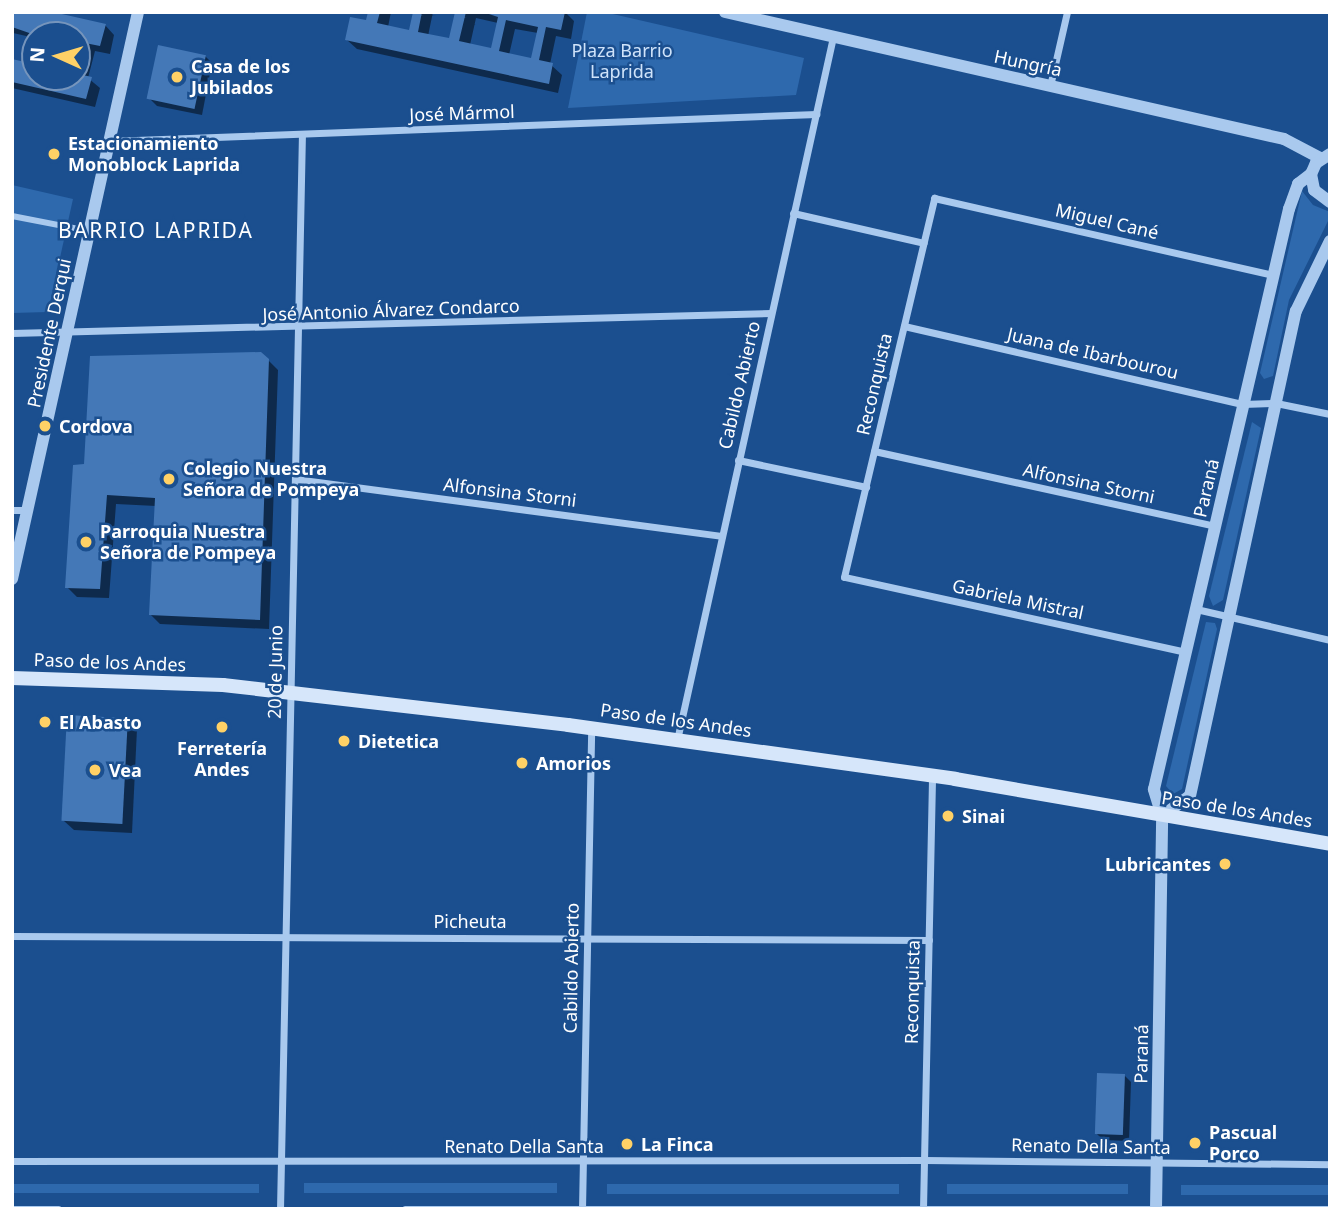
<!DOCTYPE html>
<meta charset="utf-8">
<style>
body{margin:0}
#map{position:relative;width:1342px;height:1221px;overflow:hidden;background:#1b4f8f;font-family:"Noto Sans",sans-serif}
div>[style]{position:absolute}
.green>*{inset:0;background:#2e69ad;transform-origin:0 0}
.shadow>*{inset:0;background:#0007}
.building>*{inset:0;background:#4478b7;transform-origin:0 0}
.pedestrian>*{height:6px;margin:-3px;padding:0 3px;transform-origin:3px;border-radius:3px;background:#a9c9ee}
.minor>*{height:7px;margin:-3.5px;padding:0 3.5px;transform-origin:3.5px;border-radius:3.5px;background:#a9c9ee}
.tertiary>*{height:12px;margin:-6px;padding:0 6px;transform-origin:6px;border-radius:6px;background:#a9c9ee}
.secondary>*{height:14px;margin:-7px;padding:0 7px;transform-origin:7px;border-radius:7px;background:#d6e6fa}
.dots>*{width:19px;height:19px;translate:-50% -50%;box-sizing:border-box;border:4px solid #1b4f8f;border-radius:50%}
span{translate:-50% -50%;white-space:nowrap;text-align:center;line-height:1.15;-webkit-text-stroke:5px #1b4f8f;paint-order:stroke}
.park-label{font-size:18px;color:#cfe3fa}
.street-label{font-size:18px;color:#fff}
.poi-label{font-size:18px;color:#fff;font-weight:700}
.left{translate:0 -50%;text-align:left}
.right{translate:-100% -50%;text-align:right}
.quarter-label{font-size:21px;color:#fff;letter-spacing:2px}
.frame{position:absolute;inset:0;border:14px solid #fff;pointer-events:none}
.north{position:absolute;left:21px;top:21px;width:70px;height:70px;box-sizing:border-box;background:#1b4f8f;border:2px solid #7695bc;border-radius:50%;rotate:274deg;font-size:19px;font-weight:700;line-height:28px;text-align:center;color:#fff}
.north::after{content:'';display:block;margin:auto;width:24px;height:32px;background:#ffd166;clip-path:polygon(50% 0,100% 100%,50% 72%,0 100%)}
</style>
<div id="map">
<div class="green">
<div style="clip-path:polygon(587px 12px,604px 12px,804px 58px,796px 95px,568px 108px)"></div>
<div style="clip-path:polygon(12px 185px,73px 199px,48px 312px,12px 313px)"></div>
<div style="clip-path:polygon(1302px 191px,1313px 205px,1330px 212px,1330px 217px,1289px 300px,1273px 376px,1264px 379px,1260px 373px)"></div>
<div style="clip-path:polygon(1252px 422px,1261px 428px,1223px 600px,1213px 606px,1209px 596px)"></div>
<div style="clip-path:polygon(1206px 622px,1215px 623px,1217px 629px,1182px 789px,1173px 794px,1166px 786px)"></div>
<div style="left:304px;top:1183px;width:253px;height:10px"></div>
<div style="left:12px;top:1184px;width:247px;height:9px"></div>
<div style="left:607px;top:1184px;width:292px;height:10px"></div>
<div style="left:947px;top:1184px;width:181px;height:10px"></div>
<div style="left:1181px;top:1185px;width:149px;height:10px"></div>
</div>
<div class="shadow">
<div style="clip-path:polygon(12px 12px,105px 25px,114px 35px,110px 54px,95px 51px,88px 78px,100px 88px,95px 107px,12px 88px,12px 61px,30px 65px,35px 42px,35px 77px,77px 77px,77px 35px,35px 38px,13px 33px,12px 37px)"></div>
<div style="clip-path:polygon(evenodd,370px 12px,391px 12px,388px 27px,410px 32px,415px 12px,433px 12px,428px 36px,451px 41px,457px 14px,450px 12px,565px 12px,574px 21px,571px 39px,556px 36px,550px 64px,562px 75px,558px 93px,357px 49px,347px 40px,368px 22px,370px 12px,476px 18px,498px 23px,492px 50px,470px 45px,476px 18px,370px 12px,515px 29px,538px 33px,532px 60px,509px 55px,515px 29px)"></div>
<div style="clip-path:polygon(205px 56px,212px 63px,202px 115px,157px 106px,150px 99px)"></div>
<div style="clip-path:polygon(268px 360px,278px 370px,269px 629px,160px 624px,150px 614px,156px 506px,116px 504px,109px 598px,77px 597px,67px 587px,86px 466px)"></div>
<div style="clip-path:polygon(127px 720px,137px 729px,132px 833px,74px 830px,64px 821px)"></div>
<div style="clip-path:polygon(1124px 1075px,1131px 1082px,1129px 1141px,1103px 1140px,1096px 1133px)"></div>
</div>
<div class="building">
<div style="clip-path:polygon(12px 12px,53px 12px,106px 24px,100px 46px,85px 43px,78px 74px,92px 77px,86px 99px,12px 82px,12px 59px,29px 63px,34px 39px,35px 77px,77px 77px,77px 35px,35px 35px,12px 27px)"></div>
<div style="clip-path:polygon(evenodd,368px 12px,380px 12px,377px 23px,409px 30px,413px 12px,422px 12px,418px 32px,449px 38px,455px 12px,466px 12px,459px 41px,491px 48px,498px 17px,483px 12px,565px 12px,561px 30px,546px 27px,539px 60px,553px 63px,549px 84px,345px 40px,350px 17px,366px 20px,368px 12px,506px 20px,538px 27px,531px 58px,499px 51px,506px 20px)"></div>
<div style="left:158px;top:45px;width:49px;height:55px;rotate:12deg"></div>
<div style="clip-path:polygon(261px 352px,269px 359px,260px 620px,149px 615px,155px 498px,107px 495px,100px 589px,65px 588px,73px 465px,84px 464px,90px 356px)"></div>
<div style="left:67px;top:715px;width:61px;height:106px;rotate:3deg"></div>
<div style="left:1097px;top:1073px;width:28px;height:61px;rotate:2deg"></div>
</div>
<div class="pedestrian">
<div style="left:12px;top:216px;width:78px;rotate:11deg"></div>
</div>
<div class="minor">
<div style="left:1050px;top:86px;width:76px;rotate:-77.1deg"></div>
<div style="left:109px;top:141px;width:708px;rotate:-2.19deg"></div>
<div style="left:793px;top:213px;width:134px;rotate:12.9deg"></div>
<div style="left:904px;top:326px;width:348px;rotate:13deg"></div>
<div style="left:1243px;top:404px;width:33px;rotate:-2deg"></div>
<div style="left:1276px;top:403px;width:55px;rotate:11.5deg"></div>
<div style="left:12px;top:333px;width:759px;rotate:-1.51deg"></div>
<div style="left:874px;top:451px;width:349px;rotate:12.4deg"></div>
<div style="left:738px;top:460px;width:131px;rotate:11.9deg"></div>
<div style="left:295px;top:479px;width:430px;rotate:7.6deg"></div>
<div style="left:12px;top:510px;width:15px"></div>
<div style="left:1196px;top:609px;width:138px;rotate:13deg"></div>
<div style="left:1186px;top:652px;width:350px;rotate:-167.6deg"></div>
<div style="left:844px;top:577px;width:390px;rotate:-76.6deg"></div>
<div style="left:934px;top:198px;width:349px;rotate:12.8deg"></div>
<div style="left:677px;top:740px;width:720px;rotate:-77.49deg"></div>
<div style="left:12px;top:936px;width:917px;rotate:0.25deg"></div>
<div style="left:12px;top:1161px;width:912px;rotate:-0.06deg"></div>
<div style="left:924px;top:1160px;width:406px;rotate:0.6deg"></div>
<div style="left:12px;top:1209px;width:46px"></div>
<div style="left:280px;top:1209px;width:1074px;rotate:-88.83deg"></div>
<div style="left:405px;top:1209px;width:925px"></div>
<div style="left:582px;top:1209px;width:481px;rotate:-88.9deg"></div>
<div style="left:923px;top:1209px;width:433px;rotate:-88.8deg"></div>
</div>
<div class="tertiary">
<div style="left:725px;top:12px;width:573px;rotate:12.8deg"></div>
<div style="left:1284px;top:139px;width:41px;rotate:27.8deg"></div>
<div style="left:1330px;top:154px;width:17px;rotate:147deg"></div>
<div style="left:1316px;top:163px;width:12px;rotate:114deg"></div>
<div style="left:1311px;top:174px;width:16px;rotate:79deg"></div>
<div style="left:1314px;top:190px;width:20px;rotate:37deg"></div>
<div style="left:12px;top:579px;width:581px;rotate:-77.47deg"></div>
<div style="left:1162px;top:816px;width:34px;rotate:-36deg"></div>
<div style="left:1190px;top:796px;width:496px;rotate:-77.7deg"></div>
<div style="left:1296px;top:311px;width:78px;rotate:-64.1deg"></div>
<div style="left:1156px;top:1209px;width:393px;rotate:-89.1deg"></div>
<div style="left:1162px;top:816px;width:28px;rotate:-107deg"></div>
<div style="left:1154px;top:789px;width:596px;rotate:-76.9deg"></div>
<div style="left:1289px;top:209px;width:27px;rotate:-70deg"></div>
<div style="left:1298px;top:184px;width:16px;rotate:-38deg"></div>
</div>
<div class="secondary">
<div style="left:12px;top:678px;width:211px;rotate:1.9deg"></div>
<div style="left:223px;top:685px;width:347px;rotate:6.6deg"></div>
<div style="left:568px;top:725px;width:391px;rotate:7.9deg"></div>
<div style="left:955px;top:779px;width:381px;rotate:9.8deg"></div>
</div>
<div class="dots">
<div style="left:177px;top:77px;background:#ffd166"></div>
<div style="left:54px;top:154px;background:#ffd166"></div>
<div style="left:45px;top:426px;background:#ffd166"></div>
<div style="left:169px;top:479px;background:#ffd166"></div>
<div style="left:86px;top:542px;background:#ffd166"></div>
<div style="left:45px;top:722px;background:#ffd166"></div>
<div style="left:222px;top:727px;background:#ffd166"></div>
<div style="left:344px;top:741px;background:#ffd166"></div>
<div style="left:522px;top:763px;background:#ffd166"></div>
<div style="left:95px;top:770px;background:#ffd166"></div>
<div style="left:948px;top:816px;background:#ffd166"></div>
<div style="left:1225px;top:864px;background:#ffd166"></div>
<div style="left:1195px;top:1143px;background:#ffd166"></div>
<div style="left:627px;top:1144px;background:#ffd166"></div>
</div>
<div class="park-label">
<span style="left:622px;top:61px">Plaza Barrio<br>Laprida</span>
</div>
<div class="street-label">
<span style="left:1028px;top:63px;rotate:12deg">Hungría</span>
<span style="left:462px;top:113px;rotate:-2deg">José Mármol</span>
<span style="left:1107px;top:221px;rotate:13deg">Miguel Cané</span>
<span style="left:391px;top:310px;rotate:-2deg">José Antonio Álvarez Condarco</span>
<span style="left:49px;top:333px;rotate:-78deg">Presidente Derqui</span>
<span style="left:1093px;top:353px;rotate:13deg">Juana de Ibarbourou</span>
<span style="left:874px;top:384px;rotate:-77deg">Reconquista</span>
<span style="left:739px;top:385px;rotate:-77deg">Cabildo Abierto</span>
<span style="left:1089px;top:483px;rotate:12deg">Alfonsina Storni</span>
<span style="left:1206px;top:488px;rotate:-77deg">Paraná</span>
<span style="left:510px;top:492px;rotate:7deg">Alfonsina Storni</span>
<span style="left:1018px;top:599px;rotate:12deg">Gabriela Mistral</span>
<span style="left:110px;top:662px;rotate:2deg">Paso de los Andes</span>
<span style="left:275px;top:672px;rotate:-89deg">20 de Junio</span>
<span style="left:676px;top:720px;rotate:8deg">Paso de los Andes</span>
<span style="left:1237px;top:809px;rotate:9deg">Paso de los Andes</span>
<span style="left:470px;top:921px">Picheuta</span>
<span style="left:571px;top:968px;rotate:-89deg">Cabildo Abierto</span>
<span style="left:912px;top:992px;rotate:-89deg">Reconquista</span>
<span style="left:1141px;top:1054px;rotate:-89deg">Paraná</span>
<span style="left:524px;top:1146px">Renato Della Santa</span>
<span style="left:1091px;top:1146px;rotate:1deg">Renato Della Santa</span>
</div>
<div class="poi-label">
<span class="left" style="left:191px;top:77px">Casa de los<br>Jubilados</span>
<span class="left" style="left:68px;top:154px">Estacionamiento<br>Monoblock Laprida</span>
<span class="left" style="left:59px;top:426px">Cordova</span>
<span class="left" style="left:183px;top:479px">Colegio Nuestra<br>Señora de Pompeya</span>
<span class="left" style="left:100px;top:542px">Parroquia Nuestra<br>Señora de Pompeya</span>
<span class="left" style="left:59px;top:722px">El Abasto</span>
<span class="left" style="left:358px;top:741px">Dietetica</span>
<span style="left:222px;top:759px">Ferretería<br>Andes</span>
<span class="left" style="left:536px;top:763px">Amorios</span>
<span class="left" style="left:109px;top:770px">Vea</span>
<span class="left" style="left:962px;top:816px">Sinai</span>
<span class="right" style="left:1211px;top:864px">Lubricantes</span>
<span class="left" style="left:1209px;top:1143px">Pascual<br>Porco</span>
<span class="left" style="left:641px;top:1144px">La Finca</span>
</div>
<div class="quarter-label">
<span style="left:156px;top:230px">BARRIO LAPRIDA</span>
</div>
<div class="frame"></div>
<div class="north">N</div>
</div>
